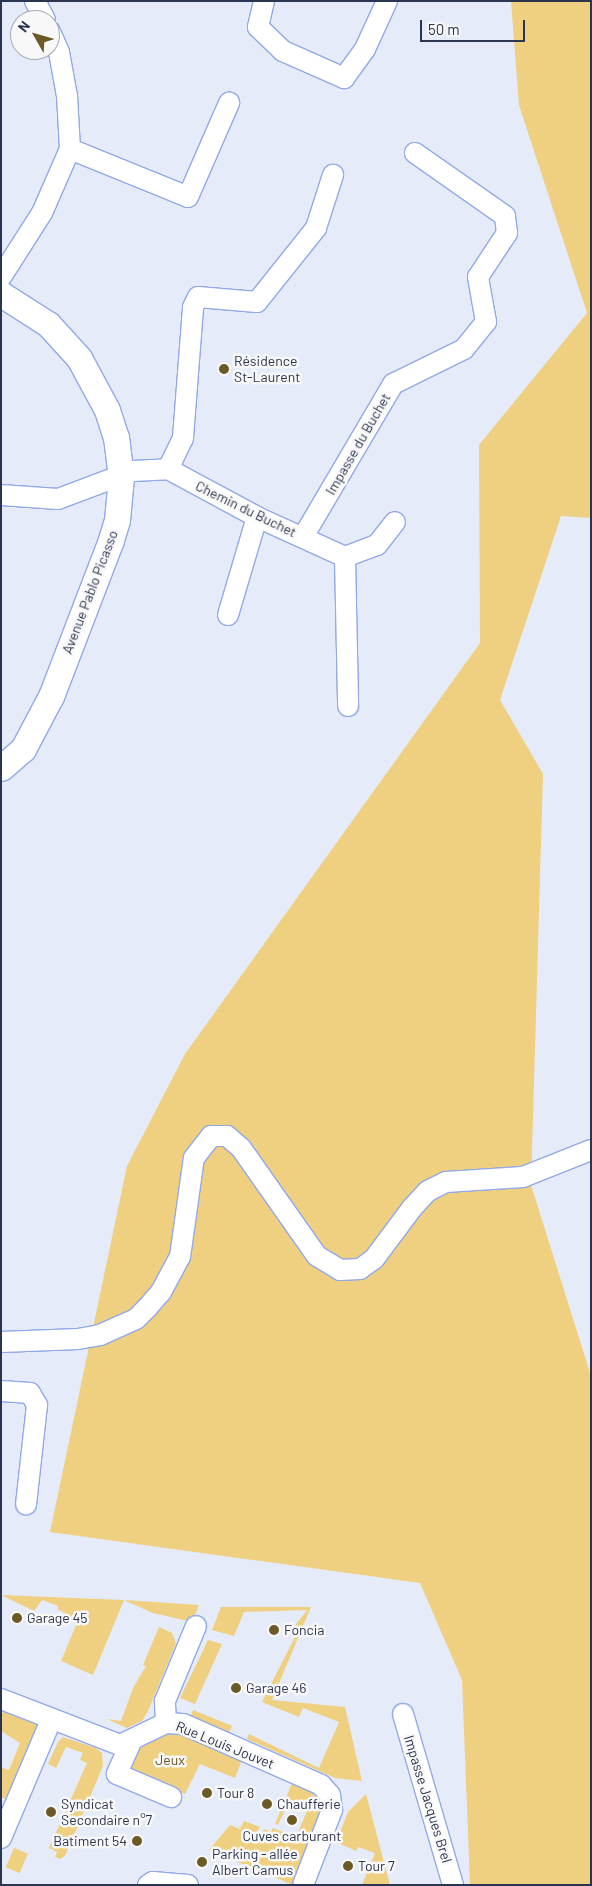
<!DOCTYPE html>
<meta charset="utf-8">
<style>
body{margin:0}
#map{position:relative;width:592px;height:1886px;overflow:hidden;background:#e5ebf9;font-family:Barlow,sans-serif}
div>[style]{position:absolute}
.green>*{inset:0;background:#efd080;transform-origin:0 0}
.roads{filter:drop-shadow(1px 0 #91a9e9) drop-shadow(-1px 0 #91a9e9) drop-shadow(0 1px #91a9e9) drop-shadow(0 -1px #91a9e9)}
.minor>*{height:20px;margin:-10px;padding:0 10px;transform-origin:10px;border-radius:10px;background:#fff}
.major>*{height:25px;margin:-12.5px;padding:0 12.5px;transform-origin:12.5px;border-radius:12.5px;background:#fff}
.dots>*{width:14px;height:14px;translate:-50% -50%;box-sizing:border-box;border:2px solid #f8f8f8;border-radius:50%}
span{translate:-50% -50%;white-space:nowrap;text-align:center;line-height:1.15;-webkit-text-stroke:5px #f8f8f8;paint-order:stroke}
.poi-label{font-size:14px;color:#2c3550}
.left{translate:0 -50%;text-align:left}
.right{translate:-100% -50%;text-align:right}
.street-label{font-size:14px;color:#2c3550}
.park-label{font-size:14px;color:#67531c}
.frame{position:absolute;inset:0;border:2px solid #2c3550;pointer-events:none}
.north{position:absolute;left:10px;top:10px;width:50px;height:50px;box-sizing:border-box;background:#f8f8f8;border:1px solid #a6aab5;border-radius:50%;rotate:308deg;font-size:14px;font-weight:700;line-height:20px;text-align:center;color:#2c3550}
.north::after{content:'';display:block;margin:auto;width:18px;height:22px;background:#6c5928;clip-path:polygon(50% 0,100% 100%,50% 72%,0 100%)}
.scale{position:absolute;left:420px;top:20px;width:105px;height:22px;box-sizing:border-box;border:2px solid #2c3550;border-top:0;padding-left:6px;font-size:15px;line-height:18px;white-space:nowrap;color:#2c3550;-webkit-text-stroke:4px #f8f8f8;paint-order:stroke}
</style>
<div id="map">
<div class="green">
<div style="clip-path:polygon(511px 1px,591px 1px,591px 518px,561px 516px,500px 700px,543px 774px,531px 1185px,591px 1376px,591px 1885px,470px 1885px,462px 1680px,420px 1583px,50px 1532px,127px 1166px,185px 1054px,480px 643px,479px 445px,587px 313px,519px 105px)"></div>
<div style="clip-path:polygon(1px 1595px,124px 1600px,199px 1605px,192px 1622px,153px 1613px,124px 1600px,93px 1675px,61px 1661px,77px 1623px,63px 1617px,65px 1613px,57px 1609px,58px 1606px,42px 1600px,34px 1611px)"></div>
<div style="clip-path:polygon(221px 1607px,311px 1607px,272px 1700px,345px 1707px,362px 1781px,335px 1778px,247px 1739px,249px 1734px,319px 1768px,339px 1722px,303px 1708px,299px 1717px,262px 1702px,295px 1637px,298px 1629px,294px 1627px,307px 1610px,244px 1612px,234px 1636px,212px 1630px)"></div>
<div style="clip-path:polygon(159px 1627px,172px 1633px,176px 1643px,148px 1711px,142px 1721px,127px 1728px,107px 1719px,121px 1721px,133px 1688px,146px 1666px,143px 1665px)"></div>
<div style="clip-path:polygon(208px 1640px,222px 1644px,195px 1704px,180px 1698px)"></div>
<div style="left:193px;top:1710px;width:42px;height:8px;rotate:22deg"></div>
<div style="clip-path:polygon(5px 1711px,14px 1711px,42px 1726px,10px 1801px,1px 1797px,1px 1767px,9px 1770px,20px 1743px,1px 1731px,1px 1714px)"></div>
<div style="clip-path:polygon(164px 1734px,185px 1735px,243px 1757px,235px 1778px,200px 1764px,185px 1794px,134px 1771px,131px 1766px,136px 1749px)"></div>
<div style="clip-path:polygon(63px 1737px,96px 1748px,102px 1753px,103px 1766px,65px 1856px,60px 1859px,55px 1857px,57px 1852px,49px 1848px,87px 1763px,80px 1760px,83px 1753px,66px 1747px,56px 1768px,48px 1764px,58px 1742px)"></div>
<div style="clip-path:polygon(292px 1783px,310px 1788px,322px 1809px,320px 1821px,293px 1885px,209px 1850px,230px 1825px,240px 1829px,244px 1821px,260px 1827px,257px 1832px,262px 1834px,264px 1829px,271px 1832px,273px 1828px,296px 1837px,307px 1811px,288px 1803px,278px 1825px,275px 1824px)"></div>
<div style="clip-path:polygon(366px 1794px,390px 1885px,362px 1885px,375px 1853px,358px 1847px,356px 1851px,336px 1842px,348px 1812px)"></div>
<div style="left:14px;top:1848px;width:15px;height:21px;rotate:23deg"></div>
</div>
<div class="roads">
<div class="minor">
<div style="left:35px;top:1px;width:21px;rotate:62deg"></div>
<div style="left:264px;top:1px;width:27px;rotate:103deg"></div>
<div style="left:258px;top:27px;width:35px;rotate:44deg"></div>
<div style="left:283px;top:51px;width:67px;rotate:23.9deg"></div>
<div style="left:344px;top:78px;width:36px;rotate:-54deg"></div>
<div style="left:365px;top:49px;width:53px;rotate:-65.4deg"></div>
<div style="left:70px;top:149px;width:127px;rotate:22.1deg"></div>
<div style="left:188px;top:197px;width:103px;rotate:-66.4deg"></div>
<div style="left:1px;top:277px;width:76px;rotate:-57.4deg"></div>
<div style="left:42px;top:213px;width:70px;rotate:-66.4deg"></div>
<div style="left:70px;top:149px;width:53px;rotate:-93.2deg"></div>
<div style="left:67px;top:96px;width:45px;rotate:-100.3deg"></div>
<div style="left:59px;top:52px;width:22px;rotate:-114deg"></div>
<div style="left:168px;top:469px;width:34px;rotate:-64deg"></div>
<div style="left:183px;top:438px;width:131px;rotate:-85.6deg"></div>
<div style="left:193px;top:307px;width:11px;rotate:-63deg"></div>
<div style="left:198px;top:297px;width:59px;rotate:4.8deg"></div>
<div style="left:257px;top:302px;width:95px;rotate:-51.4deg"></div>
<div style="left:316px;top:228px;width:56px;rotate:-72.2deg"></div>
<div style="left:1px;top:495px;width:57px;rotate:4deg"></div>
<div style="left:58px;top:499px;width:80px;rotate:-20.5deg"></div>
<div style="left:133px;top:471px;width:35px;rotate:-3deg"></div>
<div style="left:168px;top:469px;width:101px;rotate:28.3deg"></div>
<div style="left:257px;top:517px;width:97px;rotate:24.4deg"></div>
<div style="left:345px;top:557px;width:149px;rotate:88.8deg"></div>
<div style="left:303px;top:537px;width:178px;rotate:-59.5deg"></div>
<div style="left:393px;top:384px;width:79px;rotate:-26.2deg"></div>
<div style="left:464px;top:349px;width:35px;rotate:-51deg"></div>
<div style="left:486px;top:322px;width:46px;rotate:-100.1deg"></div>
<div style="left:478px;top:277px;width:53px;rotate:-56.6deg"></div>
<div style="left:507px;top:233px;width:17px;rotate:-97deg"></div>
<div style="left:505px;top:216px;width:110px;rotate:-145deg"></div>
<div style="left:345px;top:557px;width:34px;rotate:-21deg"></div>
<div style="left:377px;top:545px;width:29px;rotate:-52deg"></div>
<div style="left:228px;top:615px;width:102px;rotate:-73.5deg"></div>
<div style="left:1px;top:1342px;width:77px;rotate:-2.2deg"></div>
<div style="left:78px;top:1339px;width:22px;rotate:-10deg"></div>
<div style="left:100px;top:1335px;width:39px;rotate:-24deg"></div>
<div style="left:136px;top:1319px;width:16px;rotate:-45deg"></div>
<div style="left:147px;top:1308px;width:21px;rotate:-49deg"></div>
<div style="left:161px;top:1292px;width:40px;rotate:-62deg"></div>
<div style="left:180px;top:1257px;width:100px;rotate:-82deg"></div>
<div style="left:194px;top:1158px;width:28px;rotate:-52deg"></div>
<div style="left:211px;top:1136px;width:16px"></div>
<div style="left:227px;top:1136px;width:18px;rotate:41deg"></div>
<div style="left:241px;top:1148px;width:132px;rotate:54.9deg"></div>
<div style="left:317px;top:1256px;width:27px;rotate:31deg"></div>
<div style="left:340px;top:1270px;width:20px;rotate:-3deg"></div>
<div style="left:360px;top:1269px;width:17px;rotate:-36deg"></div>
<div style="left:374px;top:1259px;width:64px;rotate:-53.3deg"></div>
<div style="left:412px;top:1208px;width:23px;rotate:-47deg"></div>
<div style="left:428px;top:1191px;width:20px;rotate:-27deg"></div>
<div style="left:446px;top:1182px;width:77px;rotate:-3.7deg"></div>
<div style="left:523px;top:1177px;width:73px;rotate:-21.7deg"></div>
<div style="left:1px;top:1391px;width:29px;rotate:4deg"></div>
<div style="left:30px;top:1393px;width:14px;rotate:60deg"></div>
<div style="left:37px;top:1405px;width:100px;rotate:96.3deg"></div>
<div style="left:1px;top:1699px;width:128px;rotate:21.1deg"></div>
<div style="left:120px;top:1745px;width:51px;rotate:-25.6deg"></div>
<div style="left:166px;top:1723px;width:17px;rotate:3deg"></div>
<div style="left:183px;top:1724px;width:151px;rotate:23.8deg"></div>
<div style="left:321px;top:1785px;width:13px;rotate:48deg"></div>
<div style="left:330px;top:1795px;width:15px;rotate:82deg"></div>
<div style="left:332px;top:1810px;width:80px;rotate:111.1deg"></div>
<div style="left:403px;top:1714px;width:178px;rotate:73.7deg"></div>
<div style="left:166px;top:1723px;width:22px;rotate:-93deg"></div>
<div style="left:165px;top:1701px;width:81px;rotate:-67.5deg"></div>
<div style="left:131px;top:1742px;width:35px;rotate:114deg"></div>
<div style="left:117px;top:1774px;width:59px;rotate:23.1deg"></div>
<div style="left:1px;top:1838px;width:128px;rotate:-67deg"></div>
<div style="left:148px;top:1885px;width:6px;rotate:-31deg"></div>
<div style="left:153px;top:1882px;width:35px;rotate:5deg"></div>
</div>
<div class="major">
<div style="left:1px;top:294px;width:56px;rotate:32.6deg"></div>
<div style="left:48px;top:324px;width:46px;rotate:47.6deg"></div>
<div style="left:79px;top:358px;width:59px;rotate:61.7deg"></div>
<div style="left:107px;top:410px;width:28px;rotate:72deg"></div>
<div style="left:116px;top:437px;width:40px;rotate:82.9deg"></div>
<div style="left:121px;top:477px;width:43px;rotate:95.3deg"></div>
<div style="left:117px;top:520px;width:21px;rotate:107deg"></div>
<div style="left:111px;top:540px;width:167px;rotate:111deg"></div>
<div style="left:51px;top:696px;width:60px;rotate:117.8deg"></div>
<div style="left:23px;top:749px;width:29px;rotate:139deg"></div>
</div>
</div>
<div class="dots">
<div style="left:224px;top:369px;background:#6c5928"></div>
<div style="left:17px;top:1618px;background:#6c5928"></div>
<div style="left:274px;top:1630px;background:#6c5928"></div>
<div style="left:236px;top:1688px;background:#6c5928"></div>
<div style="left:207px;top:1793px;background:#6c5928"></div>
<div style="left:267px;top:1804px;background:#6c5928"></div>
<div style="left:51px;top:1812px;background:#6c5928"></div>
<div style="left:292px;top:1820px;background:#6c5928"></div>
<div style="left:137px;top:1841px;background:#6c5928"></div>
<div style="left:202px;top:1862px;background:#6c5928"></div>
<div style="left:348px;top:1866px;background:#6c5928"></div>
</div>
<div class="poi-label">
<span class="left" style="left:234px;top:369px">Résidence<br>St-Laurent</span>
<span class="left" style="left:27px;top:1618px">Garage 45</span>
<span class="left" style="left:284px;top:1630px">Foncia</span>
<span class="left" style="left:246px;top:1688px">Garage 46</span>
<span class="left" style="left:217px;top:1793px">Tour 8</span>
<span class="left" style="left:61px;top:1812px">Syndicat<br>Secondaire n°7</span>
<span class="left" style="left:277px;top:1804px">Chaufferie</span>
<span style="left:292px;top:1836px">Cuves carburant</span>
<span class="right" style="left:127px;top:1841px">Batiment 54</span>
<span class="left" style="left:212px;top:1862px">Parking - allée<br>Albert Camus</span>
<span class="left" style="left:358px;top:1866px">Tour 7</span>
</div>
<div class="street-label">
<span style="left:358px;top:444px;rotate:-60deg">Impasse du Buchet</span>
<span style="left:246px;top:509px;rotate:26deg">Chemin du Buchet</span>
<span style="left:90px;top:592px;rotate:-69deg">Avenue Pablo Picasso</span>
<span style="left:225px;top:1745px;rotate:22deg">Rue Louis Jouvet</span>
<span style="left:428px;top:1799px;rotate:73deg">Impasse Jacques Brel</span>
</div>
<div class="park-label">
<span style="left:170px;top:1760px">Jeux</span>
</div>
<div class="frame"></div>
<div class="north">N</div>
<div class="scale">50 m</div>
</div>
